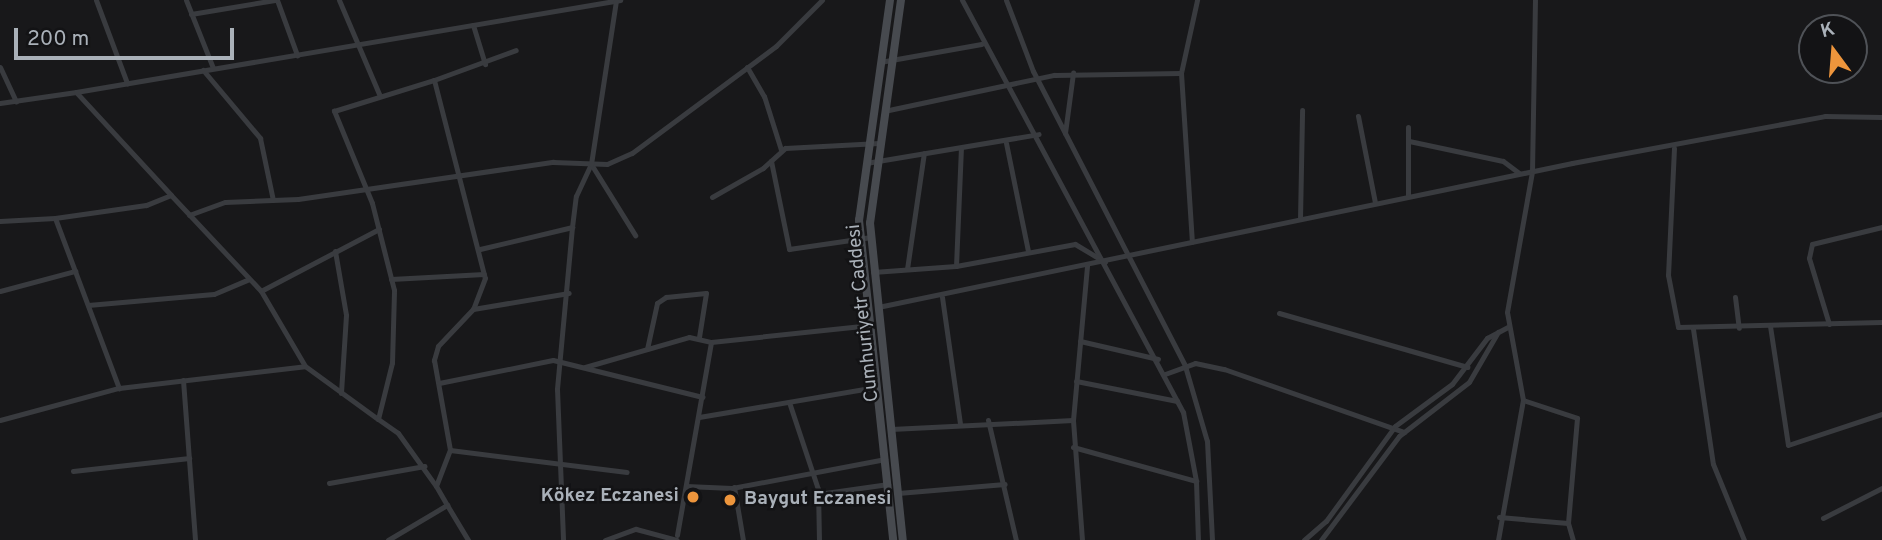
<!DOCTYPE html>
<meta charset="utf-8">
<style>
body{margin:0}
#map{position:relative;width:1882px;height:540px;overflow:hidden;background:#18181a;font-family:Overpass,sans-serif}
div>[style]{position:absolute}
.street>*{height:5px;margin:-2.5px;padding:0 2.5px;transform-origin:2.5px;border-radius:2.5px;background:#393b3f}
.secondary>*{height:8px;margin:-4px;padding:0 4px;transform-origin:4px;border-radius:4px;background:#474a4f}
.dots>*{width:19px;height:19px;translate:-50% -50%;box-sizing:border-box;border:4px solid #131315;border-radius:50%}
span{translate:-50% -50%;white-space:nowrap;text-align:center;line-height:1.15;-webkit-text-stroke:5px #131315;paint-order:stroke}
.street-label{font-size:19px;color:#aab1b9}
.poi-label{font-size:19px;color:#aab1b9;font-weight:700}
.right{translate:-100% -50%;text-align:right}
.left{translate:0 -50%;text-align:left}
.north{position:absolute;left:1798px;top:14px;width:70px;height:70px;box-sizing:border-box;background:#131315;border:2px solid #4f5257;border-radius:50%;rotate:344deg;font-size:19px;font-weight:700;line-height:28px;text-align:center;color:#aab1b9}
.north::after{content:'';display:block;margin:auto;width:24px;height:32px;background:#ed953c;clip-path:polygon(50% 0,100% 100%,50% 72%,0 100%)}
.scale{position:absolute;left:14px;top:28px;width:220px;height:32px;box-sizing:border-box;border:4px solid #aab1b9;border-top:0;padding-left:9px;font-size:21px;line-height:24px;white-space:nowrap;color:#aab1b9;-webkit-text-stroke:5px #131315;paint-order:stroke}
</style>
<div id="map">
<div class="street">
<div style="left:96px;top:0;width:89px;rotate:69.5deg"></div>
<div style="left:186px;top:0;width:73px;rotate:68.3deg"></div>
<div style="left:277px;top:0;width:59px;rotate:70deg"></div>
<div style="left:339px;top:0;width:104px;rotate:66.9deg"></div>
<div style="left:962px;top:0;width:468px;rotate:61.8deg"></div>
<div style="left:1183px;top:412px;width:70px;rotate:79.3deg"></div>
<div style="left:1196px;top:481px;width:59px;rotate:88.1deg"></div>
<div style="left:1006px;top:0;width:76px;rotate:69.2deg"></div>
<div style="left:1033px;top:71px;width:332px;rotate:62.7deg"></div>
<div style="left:1185px;top:366px;width:78px;rotate:73.7deg"></div>
<div style="left:1207px;top:441px;width:99px;rotate:87.1deg"></div>
<div style="left:191px;top:14px;width:85px;rotate:-9.5deg"></div>
<div style="left:473px;top:25px;width:41px;rotate:72.9deg"></div>
<div style="left:880px;top:62px;width:103px;rotate:-10.1deg"></div>
<div style="left:0;top:67px;width:38px;rotate:65deg"></div>
<div style="left:747px;top:67px;width:34px;rotate:60deg"></div>
<div style="left:764px;top:96px;width:57px;rotate:72.5deg"></div>
<div style="left:203px;top:70px;width:89px;rotate:50deg"></div>
<div style="left:260px;top:138px;width:63px;rotate:78.2deg"></div>
<div style="left:1181px;top:73px;width:75px;rotate:-77.6deg"></div>
<div style="left:434px;top:80px;width:87px;rotate:-20.1deg"></div>
<div style="left:0;top:103px;width:77px;rotate:-8.2deg"></div>
<div style="left:884px;top:111px;width:174px;rotate:-12deg"></div>
<div style="left:1054px;top:75px;width:127px;rotate:-0.9deg"></div>
<div style="left:1181px;top:73px;width:169px;rotate:86.3deg"></div>
<div style="left:1358px;top:116px;width:89px;rotate:78.9deg"></div>
<div style="left:1065px;top:133px;width:61px;rotate:-82.4deg"></div>
<div style="left:1409px;top:141px;width:96px;rotate:12deg"></div>
<div style="left:1503px;top:161px;width:20px;rotate:37deg"></div>
<div style="left:1006px;top:143px;width:110px;rotate:78.5deg"></div>
<div style="left:1674px;top:148px;width:127px;rotate:92.7deg"></div>
<div style="left:1668px;top:275px;width:53px;rotate:79.1deg"></div>
<div style="left:1678px;top:327px;width:204px;rotate:-1.4deg"></div>
<div style="left:771px;top:161px;width:90px;rotate:78.4deg"></div>
<div style="left:789px;top:249px;width:83px;rotate:-8.3deg"></div>
<div style="left:866px;top:163px;width:175px;rotate:-9.5deg"></div>
<div style="left:591px;top:164px;width:84px;rotate:58.2deg"></div>
<div style="left:171px;top:195px;width:140px;rotate:-132.7deg"></div>
<div style="left:76px;top:92px;width:552px;rotate:-9.6deg"></div>
<div style="left:1408px;top:196px;width:69px;rotate:-90deg"></div>
<div style="left:712px;top:197px;width:59px;rotate:-29.6deg"></div>
<div style="left:763px;top:168px;width:30px;rotate:-42deg"></div>
<div style="left:785px;top:148px;width:94px;rotate:-3deg"></div>
<div style="left:189px;top:215px;width:38px;rotate:-20deg"></div>
<div style="left:225px;top:202px;width:73px;rotate:-2.4deg"></div>
<div style="left:298px;top:199px;width:258px;rotate:-8.3deg"></div>
<div style="left:553px;top:162px;width:54px;rotate:2.1deg"></div>
<div style="left:607px;top:164px;width:27px;rotate:-24deg"></div>
<div style="left:632px;top:153px;width:179px;rotate:-36.6deg"></div>
<div style="left:776px;top:46px;width:65px;rotate:-45deg"></div>
<div style="left:1300px;top:219px;width:109px;rotate:-88.9deg"></div>
<div style="left:0;top:221px;width:55px;rotate:-3.1deg"></div>
<div style="left:572px;top:227px;width:31px;rotate:-83deg"></div>
<div style="left:576px;top:196px;width:35px;rotate:-65deg"></div>
<div style="left:591px;top:164px;width:166px;rotate:-81.3deg"></div>
<div style="left:379px;top:229px;width:133px;rotate:152.3deg"></div>
<div style="left:261px;top:291px;width:87px;rotate:59.6deg"></div>
<div style="left:305px;top:366px;width:90px;rotate:36deg"></div>
<div style="left:378px;top:419px;width:58px;rotate:-76deg"></div>
<div style="left:392px;top:363px;width:73px;rotate:-88.4deg"></div>
<div style="left:394px;top:290px;width:90px;rotate:-104.2deg"></div>
<div style="left:372px;top:203px;width:100px;rotate:-112.4deg"></div>
<div style="left:334px;top:111px;width:105px;rotate:-17.2deg"></div>
<div style="left:434px;top:80px;width:204px;rotate:75.6deg"></div>
<div style="left:485px;top:278px;width:33px;rotate:111deg"></div>
<div style="left:473px;top:309px;width:51px;rotate:133.4deg"></div>
<div style="left:438px;top:346px;width:15px;rotate:106deg"></div>
<div style="left:434px;top:360px;width:91px;rotate:79.9deg"></div>
<div style="left:480px;top:249px;width:95px;rotate:-13.4deg"></div>
<div style="left:572px;top:227px;width:163px;rotate:95.3deg"></div>
<div style="left:557px;top:389px;width:151px;rotate:87.7deg"></div>
<div style="left:335px;top:251px;width:65px;rotate:80.2deg"></div>
<div style="left:346px;top:315px;width:78px;rotate:93.7deg"></div>
<div style="left:956px;top:266px;width:118px;rotate:-87.6deg"></div>
<div style="left:907px;top:269px;width:117px;rotate:-81.7deg"></div>
<div style="left:873px;top:272px;width:83px;rotate:-4.1deg"></div>
<div style="left:956px;top:266px;width:121px;rotate:-10.5deg"></div>
<div style="left:1075px;top:244px;width:35px;rotate:31deg"></div>
<div style="left:391px;top:279px;width:93px;rotate:-3.1deg"></div>
<div style="left:0;top:291px;width:78px;rotate:-14.9deg"></div>
<div style="left:261px;top:291px;width:132px;rotate:-133.2deg"></div>
<div style="left:171px;top:195px;width:27px;rotate:158deg"></div>
<div style="left:146px;top:205px;width:92px;rotate:171.9deg"></div>
<div style="left:55px;top:218px;width:182px;rotate:69.4deg"></div>
<div style="left:119px;top:388px;width:187px;rotate:-6.7deg"></div>
<div style="left:942px;top:297px;width:127px;rotate:81.9deg"></div>
<div style="left:1735px;top:297px;width:31px;rotate:83deg"></div>
<div style="left:88px;top:305px;width:126px;rotate:-5deg"></div>
<div style="left:214px;top:294px;width:38px;rotate:-23deg"></div>
<div style="left:878px;top:307px;width:709px;rotate:-11.72deg"></div>
<div style="left:1572px;top:163px;width:257px;rotate:-10.5deg"></div>
<div style="left:1825px;top:116px;width:57px;rotate:1deg"></div>
<div style="left:473px;top:309px;width:97px;rotate:-9.5deg"></div>
<div style="left:1279px;top:313px;width:196px;rotate:16deg"></div>
<div style="left:1829px;top:324px;width:69px;rotate:-106.9deg"></div>
<div style="left:1809px;top:258px;width:14px;rotate:-78deg"></div>
<div style="left:1812px;top:244px;width:72px;rotate:-13.7deg"></div>
<div style="left:1770px;top:326px;width:120px;rotate:81.4deg"></div>
<div style="left:1788px;top:445px;width:99px;rotate:-18.3deg"></div>
<div style="left:1693px;top:329px;width:136px;rotate:81.6deg"></div>
<div style="left:1713px;top:464px;width:82px;rotate:67.8deg"></div>
<div style="left:1080px;top:341px;width:80px;rotate:13deg"></div>
<div style="left:647px;top:349px;width:47px;rotate:-77.7deg"></div>
<div style="left:657px;top:303px;width:11px;rotate:-34deg"></div>
<div style="left:666px;top:297px;width:40px;rotate:-5.7deg"></div>
<div style="left:706px;top:293px;width:45px;rotate:99deg"></div>
<div style="left:585px;top:367px;width:108px;rotate:-16.1deg"></div>
<div style="left:689px;top:337px;width:23px;rotate:13deg"></div>
<div style="left:1165px;top:374px;width:32px;rotate:-20deg"></div>
<div style="left:1195px;top:363px;width:30px;rotate:12deg"></div>
<div style="left:1224px;top:369px;width:191px;rotate:19.3deg"></div>
<div style="left:183px;top:380px;width:160px;rotate:85.7deg"></div>
<div style="left:1076px;top:381px;width:103px;rotate:11.2deg"></div>
<div style="left:439px;top:383px;width:116px;rotate:-11.4deg"></div>
<div style="left:553px;top:360px;width:154px;rotate:13.9deg"></div>
<div style="left:1523px;top:400px;width:57px;rotate:18.4deg"></div>
<div style="left:1577px;top:418px;width:105px;rotate:94.9deg"></div>
<div style="left:1568px;top:523px;width:18px;rotate:74deg"></div>
<div style="left:789px;top:402px;width:92px;rotate:71.6deg"></div>
<div style="left:818px;top:489px;width:51px;rotate:88.9deg"></div>
<div style="left:699px;top:417px;width:181px;rotate:-9.6deg"></div>
<div style="left:378px;top:419px;width:24px;rotate:35deg"></div>
<div style="left:398px;top:433px;width:65px;rotate:54.4deg"></div>
<div style="left:0;top:420px;width:123px;rotate:-15.1deg"></div>
<div style="left:988px;top:420px;width:123px;rotate:76.9deg"></div>
<div style="left:891px;top:429px;width:182px;rotate:-2.8deg"></div>
<div style="left:1073px;top:447px;width:128px;rotate:15.5deg"></div>
<div style="left:73px;top:471px;width:117px;rotate:-6.4deg"></div>
<div style="left:329px;top:483px;width:97px;rotate:-10.1deg"></div>
<div style="left:686px;top:486px;width:46px;rotate:2.5deg"></div>
<div style="left:732px;top:488px;width:156px;rotate:-10.7deg"></div>
<div style="left:734px;top:487px;width:54px;rotate:80.4deg"></div>
<div style="left:898px;top:493px;width:107px;rotate:-4.8deg"></div>
<div style="left:818px;top:494px;width:71px;rotate:-8.1deg"></div>
<div style="left:447px;top:505px;width:22px;rotate:-120deg"></div>
<div style="left:436px;top:486px;width:39px;rotate:-69deg"></div>
<div style="left:450px;top:450px;width:178px;rotate:7.1deg"></div>
<div style="left:1499px;top:517px;width:69px;rotate:5deg"></div>
<div style="left:1823px;top:518px;width:66px;rotate:-27deg"></div>
<div style="left:677px;top:535px;width:196px;rotate:-80deg"></div>
<div style="left:711px;top:342px;width:161px;rotate:-6.1deg"></div>
<div style="left:388px;top:540px;width:69px;rotate:-30.7deg"></div>
<div style="left:447px;top:505px;width:41px;rotate:59deg"></div>
<div style="left:605px;top:540px;width:33px;rotate:-20deg"></div>
<div style="left:636px;top:529px;width:42px;rotate:15deg"></div>
<div style="left:1082px;top:540px;width:120px;rotate:-94.3deg"></div>
<div style="left:1073px;top:420px;width:155px;rotate:-84.8deg"></div>
<div style="left:1304px;top:540px;width:29px;rotate:-41deg"></div>
<div style="left:1326px;top:521px;width:117px;rotate:-54deg"></div>
<div style="left:1395px;top:426px;width:71px;rotate:-36.4deg"></div>
<div style="left:1452px;top:384px;width:58px;rotate:-52.7deg"></div>
<div style="left:1487px;top:338px;width:24px;rotate:-28deg"></div>
<div style="left:1321px;top:540px;width:130px;rotate:-53.1deg"></div>
<div style="left:1399px;top:436px;width:88px;rotate:-37.6deg"></div>
<div style="left:1469px;top:382px;width:58px;rotate:-59.9deg"></div>
<div style="left:1498px;top:540px;width:142px;rotate:-79.9deg"></div>
<div style="left:1523px;top:400px;width:89px;rotate:-100.3deg"></div>
<div style="left:1507px;top:312px;width:143px;rotate:-79.9deg"></div>
<div style="left:1532px;top:171px;width:171px;rotate:-89deg"></div>
</div>
<div class="secondary">
<div style="left:890px;top:0;width:222px;rotate:98deg"></div>
<div style="left:859px;top:220px;width:322px;rotate:83.9deg"></div>
<div style="left:901px;top:0;width:225px;rotate:97.9deg"></div>
<div style="left:870px;top:223px;width:319px;rotate:84.1deg"></div>
</div>
<div class="dots">
<div style="left:693px;top:497px;background:#ed953c"></div>
<div style="left:730px;top:500px;background:#ed953c"></div>
</div>
<div class="street-label">
<span style="left:864px;top:313px;rotate:-96deg">Cumhuriyetr Caddesi</span>
</div>
<div class="poi-label">
<span class="right" style="left:679px;top:497px">Kökez Eczanesi</span>
<span class="left" style="left:744px;top:500px">Baygut Eczanesi</span>
</div>
<div class="north">K</div>
<div class="scale">200 m</div>
</div>
